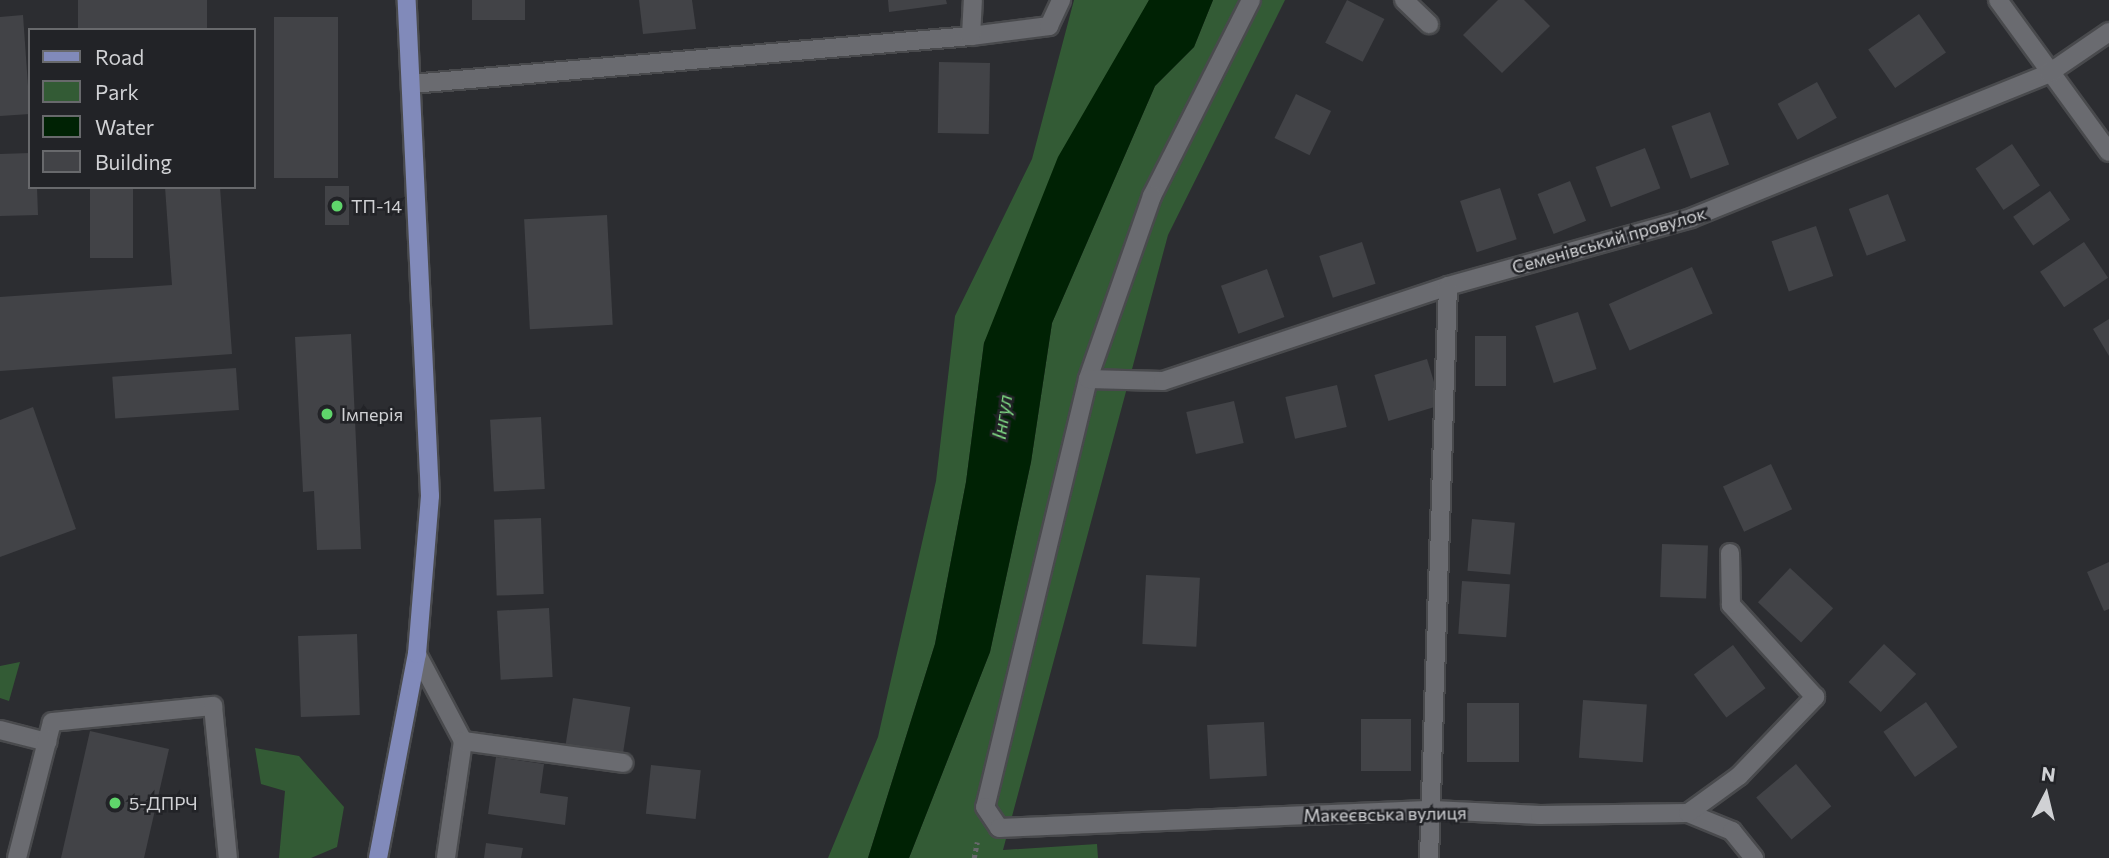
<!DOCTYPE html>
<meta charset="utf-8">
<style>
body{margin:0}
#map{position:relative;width:2109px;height:858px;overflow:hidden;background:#2c2d31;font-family:Commissioner,sans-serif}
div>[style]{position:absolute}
.green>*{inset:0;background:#335b35}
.water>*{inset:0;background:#002204}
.building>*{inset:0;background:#424347;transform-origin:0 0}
.path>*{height:4.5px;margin-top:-2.25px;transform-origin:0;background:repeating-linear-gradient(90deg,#67686b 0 3.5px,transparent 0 7px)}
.roads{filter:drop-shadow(2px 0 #494a4d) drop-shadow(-2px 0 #494a4d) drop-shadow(0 2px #494a4d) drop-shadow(0 -2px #494a4d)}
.minor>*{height:18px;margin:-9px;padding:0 9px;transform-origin:9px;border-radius:9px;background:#6a6b70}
.major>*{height:18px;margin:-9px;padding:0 9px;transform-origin:9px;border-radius:9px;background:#818aba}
.dots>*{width:19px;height:19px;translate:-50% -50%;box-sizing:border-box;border:4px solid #222327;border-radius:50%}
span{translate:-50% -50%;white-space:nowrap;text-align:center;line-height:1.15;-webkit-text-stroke:5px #222327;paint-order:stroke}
.poi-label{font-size:18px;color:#d0d1d4}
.left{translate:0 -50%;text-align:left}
.street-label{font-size:18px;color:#d0d1d4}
.water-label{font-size:19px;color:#80db86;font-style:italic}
.legend{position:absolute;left:28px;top:28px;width:228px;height:161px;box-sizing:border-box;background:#222327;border:2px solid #68696c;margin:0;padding:9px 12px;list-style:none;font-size:21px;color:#d0d1d4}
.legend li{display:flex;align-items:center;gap:14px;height:35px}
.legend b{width:35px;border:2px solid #68696c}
.north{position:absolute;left:2011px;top:760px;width:70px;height:70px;-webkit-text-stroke:5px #222327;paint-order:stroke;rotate:7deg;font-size:19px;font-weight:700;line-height:28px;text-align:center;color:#d0d1d4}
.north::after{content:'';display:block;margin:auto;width:24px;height:32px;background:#d0d1d4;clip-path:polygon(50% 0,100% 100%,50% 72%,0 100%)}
</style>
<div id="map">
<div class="green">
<div style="clip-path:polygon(1074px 0,1149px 0,984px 343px,966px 482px,935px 644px,868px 858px,828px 858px,878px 737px,936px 481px,955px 316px,1032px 159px)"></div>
<div style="clip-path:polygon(1213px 0,1285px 0,1168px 235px,1003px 850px,1097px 844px,1098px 858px,909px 858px,990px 652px,1031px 462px,1052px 323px,1155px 86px,1194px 47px)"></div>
<div style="clip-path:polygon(20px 662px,9px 701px,0 698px,0 666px)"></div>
<div style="clip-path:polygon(255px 748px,299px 756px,344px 807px,337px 847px,311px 858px,279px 858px,285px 791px,261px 784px)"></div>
</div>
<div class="water">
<div style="clip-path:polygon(1149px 0,1213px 0,1194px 47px,1155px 86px,1052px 323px,1031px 462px,990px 652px,909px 858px,868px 858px,935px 644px,966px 482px,984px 343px,1058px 157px)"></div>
</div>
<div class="building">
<div style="left:78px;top:0;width:129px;height:30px"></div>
<div style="left:472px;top:0;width:53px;height:20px"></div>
<div style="clip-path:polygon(639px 0,692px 0,696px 29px,643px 34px)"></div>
<div style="clip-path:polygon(888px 0,946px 0,947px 4px,889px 12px)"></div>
<div style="left:1347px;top:0;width:42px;height:48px;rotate:27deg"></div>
<div style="clip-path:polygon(1498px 0,1524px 0,1550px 26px,1502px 73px,1463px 35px)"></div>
<div style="left:1919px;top:14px;width:47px;height:62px;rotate:55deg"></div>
<div style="clip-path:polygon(23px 15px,30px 114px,0 116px,0 17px)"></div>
<div style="left:274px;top:17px;width:64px;height:161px"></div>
<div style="left:939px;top:62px;width:51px;height:71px;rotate:1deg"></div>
<div style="left:1817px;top:82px;width:41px;height:45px;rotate:61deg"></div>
<div style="left:1296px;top:94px;width:39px;height:49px;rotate:26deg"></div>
<div style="left:1710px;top:112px;width:56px;height:41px;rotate:70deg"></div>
<div style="left:2012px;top:144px;width:50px;height:44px;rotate:56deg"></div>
<div style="left:1645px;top:148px;width:43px;height:53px;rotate:69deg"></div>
<div style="clip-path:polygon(30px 153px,30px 187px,37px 187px,38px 215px,0 216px,0 154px)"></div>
<div style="left:1570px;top:181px;width:43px;height:35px;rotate:68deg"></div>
<div style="left:349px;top:186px;width:39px;height:24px;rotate:90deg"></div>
<div style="left:90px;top:187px;width:43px;height:71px"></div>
<div style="clip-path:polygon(165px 187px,220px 187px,232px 354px,0 371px,0 297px,172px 285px)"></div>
<div style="left:1500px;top:188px;width:54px;height:42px;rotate:72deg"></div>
<div style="left:2050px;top:191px;width:35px;height:45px;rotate:55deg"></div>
<div style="left:1888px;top:194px;width:50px;height:42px;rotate:69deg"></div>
<div style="left:607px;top:215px;width:110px;height:83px;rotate:87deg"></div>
<div style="left:1816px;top:226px;width:53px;height:47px;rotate:71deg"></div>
<div style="left:1362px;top:242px;width:44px;height:45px;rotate:72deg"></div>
<div style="left:2084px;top:242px;width:43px;height:53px;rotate:56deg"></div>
<div style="left:1692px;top:267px;width:51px;height:91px;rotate:66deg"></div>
<div style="left:1267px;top:269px;width:51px;height:49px;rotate:70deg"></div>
<div style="left:1578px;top:312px;width:60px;height:45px;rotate:72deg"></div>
<div style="clip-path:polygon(2109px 319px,2109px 356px,2093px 329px)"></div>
<div style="clip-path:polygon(351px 334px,361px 549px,317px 550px,314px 491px,303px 492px,295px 337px)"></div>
<div style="left:1475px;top:336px;width:31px;height:50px"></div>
<div style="left:1427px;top:359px;width:48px;height:55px;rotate:73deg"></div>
<div style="left:236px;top:368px;width:42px;height:124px;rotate:86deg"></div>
<div style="left:1337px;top:385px;width:43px;height:53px;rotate:77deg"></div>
<div style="left:1234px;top:401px;width:43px;height:49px;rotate:77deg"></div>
<div style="clip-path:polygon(33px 407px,76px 529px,0 557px,0 420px)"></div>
<div style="left:541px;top:417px;width:72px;height:51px;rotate:87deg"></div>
<div style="left:1771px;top:464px;width:50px;height:53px;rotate:65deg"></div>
<div style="left:541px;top:518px;width:76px;height:47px;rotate:88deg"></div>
<div style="left:1472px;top:519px;width:43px;height:52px;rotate:5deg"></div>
<div style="left:1662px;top:544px;width:46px;height:53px;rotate:2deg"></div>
<div style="clip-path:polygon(2109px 562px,2109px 609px,2104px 611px,2087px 572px)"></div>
<div style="left:1790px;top:568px;width:59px;height:47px;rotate:43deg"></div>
<div style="left:1146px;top:575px;width:54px;height:69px;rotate:3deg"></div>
<div style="left:1462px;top:581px;width:48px;height:53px;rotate:4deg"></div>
<div style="left:549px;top:608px;width:69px;height:52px;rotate:87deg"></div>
<div style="left:357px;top:634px;width:81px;height:59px;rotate:88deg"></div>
<div style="left:1884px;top:644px;width:44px;height:52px;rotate:43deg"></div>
<div style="left:1733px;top:645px;width:54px;height:49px;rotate:53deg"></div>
<div style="left:573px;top:698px;width:58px;height:49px;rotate:9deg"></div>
<div style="left:1583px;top:700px;width:64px;height:58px;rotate:4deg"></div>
<div style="left:1926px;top:702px;width:55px;height:52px;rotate:55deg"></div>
<div style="left:1467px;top:703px;width:52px;height:59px"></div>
<div style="left:1411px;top:719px;width:52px;height:50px;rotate:90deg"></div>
<div style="left:1264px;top:722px;width:54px;height:57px;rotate:87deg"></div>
<div style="clip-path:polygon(90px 731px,169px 749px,144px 858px,61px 858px)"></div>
<div style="clip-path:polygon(496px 757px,544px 764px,540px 793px,568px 797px,565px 825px,488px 814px)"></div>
<div style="left:1796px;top:764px;width:55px;height:52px;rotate:50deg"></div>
<div style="left:651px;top:765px;width:50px;height:49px;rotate:6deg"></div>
<div style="clip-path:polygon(486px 843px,523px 848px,521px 858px,484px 858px)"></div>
</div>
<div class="path">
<div style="left:974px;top:858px;width:16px;rotate:-79deg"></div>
</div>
<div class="roads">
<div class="minor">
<div style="left:1251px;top:0;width:220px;rotate:116.8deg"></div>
<div style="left:1152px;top:196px;width:194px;rotate:109.3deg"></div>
<div style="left:1088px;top:379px;width:440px;rotate:103.5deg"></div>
<div style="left:985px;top:807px;width:25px;rotate:56deg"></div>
<div style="left:999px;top:828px;width:434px;rotate:-2.4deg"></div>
<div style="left:1433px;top:810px;width:107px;rotate:2.7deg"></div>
<div style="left:1540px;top:815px;width:148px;rotate:-0.8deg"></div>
<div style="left:1688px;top:813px;width:48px;rotate:22.2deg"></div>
<div style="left:1732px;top:831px;width:35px;rotate:51deg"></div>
<div style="left:1404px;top:0;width:35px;rotate:44deg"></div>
<div style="left:1998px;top:0;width:188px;rotate:53.9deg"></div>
<div style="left:971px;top:36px;width:79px;rotate:-7.3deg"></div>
<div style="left:1049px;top:26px;width:29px;rotate:-65deg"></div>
<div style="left:411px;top:84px;width:562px;rotate:-4.9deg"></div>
<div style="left:971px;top:36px;width:36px;rotate:-87deg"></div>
<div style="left:1088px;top:379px;width:75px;rotate:1.5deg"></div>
<div style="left:1163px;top:381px;width:300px;rotate:-18.4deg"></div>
<div style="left:1448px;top:286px;width:252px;rotate:-15.6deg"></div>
<div style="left:1691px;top:218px;width:386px;rotate:-22deg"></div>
<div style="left:2049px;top:73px;width:73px;rotate:-34.3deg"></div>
<div style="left:417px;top:654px;width:98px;rotate:62.1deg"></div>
<div style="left:463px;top:741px;width:118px;rotate:98.3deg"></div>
<div style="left:0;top:730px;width:49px;rotate:14.3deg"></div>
<div style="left:463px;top:741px;width:162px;rotate:7.8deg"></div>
<div style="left:1688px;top:813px;width:63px;rotate:-36deg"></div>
<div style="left:1739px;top:776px;width:110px;rotate:-46.1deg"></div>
<div style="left:1815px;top:697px;width:125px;rotate:-132.4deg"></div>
<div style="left:1731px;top:605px;width:52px;rotate:-91.1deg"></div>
<div style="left:17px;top:858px;width:140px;rotate:-75.6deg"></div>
<div style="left:52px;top:722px;width:162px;rotate:-5.7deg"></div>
<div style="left:213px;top:706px;width:153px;rotate:84.4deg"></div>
<div style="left:1429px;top:858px;width:572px;rotate:-88.1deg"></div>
</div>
<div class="major">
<div style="left:378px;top:858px;width:208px;rotate:-79.2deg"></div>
<div style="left:417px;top:654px;width:159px;rotate:-85.3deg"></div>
<div style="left:430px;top:496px;width:497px;rotate:-92.7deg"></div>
</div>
</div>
<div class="dots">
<div style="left:337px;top:206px;background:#5fd56b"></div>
<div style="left:327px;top:414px;background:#5fd56b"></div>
<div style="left:115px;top:803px;background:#5fd56b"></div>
</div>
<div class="poi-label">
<span class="left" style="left:351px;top:206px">ТП-14</span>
<span class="left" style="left:341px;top:414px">Імперія</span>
<span class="left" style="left:129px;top:803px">5-ДПРЧ</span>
</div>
<div class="street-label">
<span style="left:1609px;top:240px;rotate:-16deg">Семенівський провулок</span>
<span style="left:1385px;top:814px;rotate:-1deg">Макеєвська вулиця</span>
</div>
<div class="water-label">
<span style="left:1002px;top:417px;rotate:-81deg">Інгул</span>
</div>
<ul class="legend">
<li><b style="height:9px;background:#818aba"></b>Road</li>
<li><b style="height:19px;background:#335b35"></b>Park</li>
<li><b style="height:19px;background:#002204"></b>Water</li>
<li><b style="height:19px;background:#424347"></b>Building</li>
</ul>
<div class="north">N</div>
</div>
